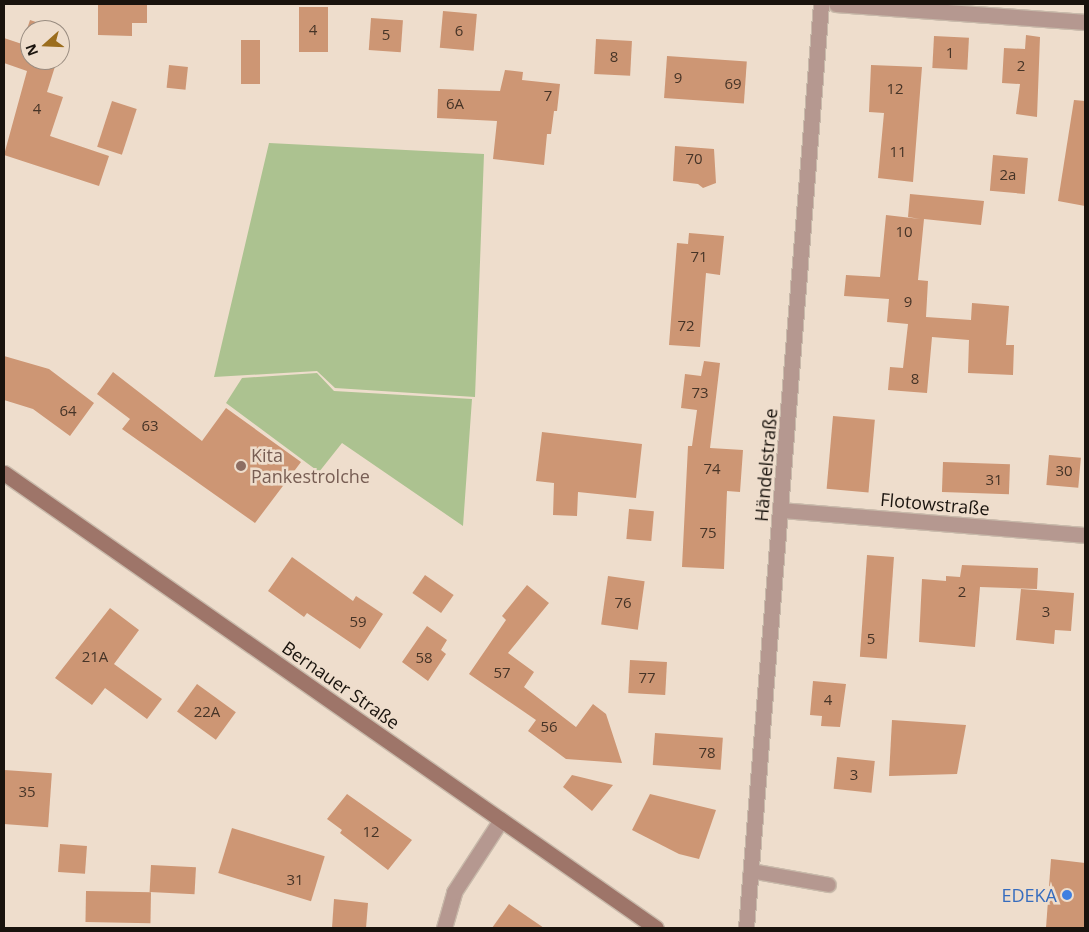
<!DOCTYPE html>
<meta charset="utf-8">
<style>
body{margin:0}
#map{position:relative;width:1089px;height:932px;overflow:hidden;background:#edc;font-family:"Open Sans",sans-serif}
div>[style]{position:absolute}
.green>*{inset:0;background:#acc290}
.building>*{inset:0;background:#cd9674;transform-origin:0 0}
.roads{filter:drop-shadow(1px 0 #c8b9aa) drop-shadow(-1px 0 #c8b9aa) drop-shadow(0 1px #c8b9aa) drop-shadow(0 -1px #c8b9aa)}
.service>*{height:14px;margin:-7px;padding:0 7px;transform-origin:7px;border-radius:7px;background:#b59890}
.minor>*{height:15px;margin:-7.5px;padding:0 7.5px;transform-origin:7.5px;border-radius:7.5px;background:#b59890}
.secondary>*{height:15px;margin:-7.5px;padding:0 7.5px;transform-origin:7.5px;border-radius:7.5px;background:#9e7569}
.dots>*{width:14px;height:14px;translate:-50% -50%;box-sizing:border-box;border:2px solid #edc;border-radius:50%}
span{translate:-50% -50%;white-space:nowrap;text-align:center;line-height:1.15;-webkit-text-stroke:5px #edc;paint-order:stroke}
.number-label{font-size:15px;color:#463427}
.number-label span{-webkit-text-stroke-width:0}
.education-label{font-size:18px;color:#785e54}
.left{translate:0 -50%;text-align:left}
.street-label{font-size:18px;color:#19130d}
.shop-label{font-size:18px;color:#366cbe}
.right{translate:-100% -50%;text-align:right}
.frame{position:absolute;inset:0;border:5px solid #19130d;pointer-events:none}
.north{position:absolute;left:20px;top:20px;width:50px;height:50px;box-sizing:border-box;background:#edc;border:1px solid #998c80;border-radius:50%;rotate:250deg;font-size:14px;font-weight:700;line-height:20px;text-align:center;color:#19130d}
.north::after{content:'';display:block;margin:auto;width:18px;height:22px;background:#9b6d1e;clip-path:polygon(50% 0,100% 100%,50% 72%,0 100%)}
</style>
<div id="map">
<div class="green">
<div style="clip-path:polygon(269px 143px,484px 154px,475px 397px,335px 388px,317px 371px,214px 377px)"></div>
<div style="clip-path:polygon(317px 373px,334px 391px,472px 399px,463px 526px,342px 443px,319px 472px,226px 403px,242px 378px)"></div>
</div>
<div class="building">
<div style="clip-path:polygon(98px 4px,147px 4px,147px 23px,132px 23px,132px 36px,98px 35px)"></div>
<div style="left:299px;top:7px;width:29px;height:45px"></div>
<div style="left:443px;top:11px;width:34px;height:37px;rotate:5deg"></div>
<div style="left:371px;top:18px;width:32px;height:32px;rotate:4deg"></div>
<div style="clip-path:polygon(30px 20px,60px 30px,30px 30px,30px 60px,57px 60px,47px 92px,63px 97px,50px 136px,109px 156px,99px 186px,4px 155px,27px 71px,4px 63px,4px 38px,22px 44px)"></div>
<div style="clip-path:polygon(1026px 35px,1040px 37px,1037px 117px,1016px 114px,1020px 84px,1002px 83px,1004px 48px,1025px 49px)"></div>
<div style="left:934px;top:36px;width:35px;height:32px;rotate:3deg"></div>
<div style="left:596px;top:39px;width:36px;height:35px;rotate:3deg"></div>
<div style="left:241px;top:40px;width:19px;height:44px"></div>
<div style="left:667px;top:56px;width:80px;height:42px;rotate:4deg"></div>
<div style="left:169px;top:65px;width:19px;height:23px;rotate:6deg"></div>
<div style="clip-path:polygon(871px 65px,922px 67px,913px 182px,878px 178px,884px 113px,869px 112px)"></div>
<div style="clip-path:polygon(505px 70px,523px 72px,522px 80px,560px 84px,557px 111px,554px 111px,551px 134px,547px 134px,544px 165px,493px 159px,497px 121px,437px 118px,438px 89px,500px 91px)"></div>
<div style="clip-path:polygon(1074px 100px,1085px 101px,1085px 206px,1058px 201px)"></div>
<div style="left:112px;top:101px;width:26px;height:48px;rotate:18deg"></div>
<div style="clip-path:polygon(675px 146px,714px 149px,716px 183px,703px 188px,698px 184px,673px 181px)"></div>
<div style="left:993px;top:155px;width:35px;height:36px;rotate:5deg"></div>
<div style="clip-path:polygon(910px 194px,984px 201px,981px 225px,924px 219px,918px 280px,928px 281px,926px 317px,971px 320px,972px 303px,1009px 306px,1006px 345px,1014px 345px,1013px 375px,968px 373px,969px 340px,932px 337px,927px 393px,888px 390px,890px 367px,903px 368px,908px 324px,887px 322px,889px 299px,844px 296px,846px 275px,880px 277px,886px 215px,920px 219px,908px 217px)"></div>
<div style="clip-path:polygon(689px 233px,724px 236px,720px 275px,706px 273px,700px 347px,669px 345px,677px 243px,688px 244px)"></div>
<div style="clip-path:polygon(4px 356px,49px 369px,94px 403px,70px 436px,33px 409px,4px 400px)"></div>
<div style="clip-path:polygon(704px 361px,720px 363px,710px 448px,743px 450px,740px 492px,727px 491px,724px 569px,682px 567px,688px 446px,692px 446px,697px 410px,681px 408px,685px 374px,701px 376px)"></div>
<div style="clip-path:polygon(113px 372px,202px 441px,226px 408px,301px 462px,255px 523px,122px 429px,130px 419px,97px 394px)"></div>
<div style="left:833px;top:416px;width:42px;height:73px;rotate:5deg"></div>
<div style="clip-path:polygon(542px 432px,642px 444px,636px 498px,578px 492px,577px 516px,553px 515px,554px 483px,536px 481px)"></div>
<div style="left:1049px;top:455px;width:32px;height:30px;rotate:5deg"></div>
<div style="left:943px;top:462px;width:67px;height:30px;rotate:2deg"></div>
<div style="left:629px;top:509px;width:25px;height:30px;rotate:5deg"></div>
<div style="left:867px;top:555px;width:27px;height:102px;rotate:4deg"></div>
<div style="clip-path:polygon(292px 557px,353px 601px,356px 596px,383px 614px,360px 649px,307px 613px,304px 617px,268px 591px)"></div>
<div style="clip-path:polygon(962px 565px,1038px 568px,1037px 589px,980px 587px,975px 647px,919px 642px,922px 579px,946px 581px,946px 576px,960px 577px)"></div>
<div style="left:425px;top:575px;width:35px;height:22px;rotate:35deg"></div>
<div style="left:608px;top:576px;width:37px;height:49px;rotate:8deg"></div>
<div style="clip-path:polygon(527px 585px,549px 603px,508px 653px,534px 672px,524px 687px,576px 727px,593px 704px,606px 714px,622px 763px,566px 759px,528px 731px,536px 720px,469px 674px,506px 620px,502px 616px)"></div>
<div style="clip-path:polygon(1021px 589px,1074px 593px,1071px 631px,1055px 630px,1054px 644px,1016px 640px)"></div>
<div style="clip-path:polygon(110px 608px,139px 630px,114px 664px,162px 699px,147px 719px,105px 688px,92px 705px,55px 678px)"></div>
<div style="clip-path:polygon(427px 626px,447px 640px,441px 650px,446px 654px,428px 681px,402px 662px)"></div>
<div style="left:630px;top:660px;width:37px;height:33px;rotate:3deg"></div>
<div style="clip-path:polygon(813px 681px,846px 684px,840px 727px,821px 726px,822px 716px,810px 715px)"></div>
<div style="left:197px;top:684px;width:48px;height:34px;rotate:36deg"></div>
<div style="clip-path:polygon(892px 720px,966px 725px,957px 774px,889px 776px)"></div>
<div style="left:655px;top:733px;width:68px;height:32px;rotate:4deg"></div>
<div style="left:837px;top:757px;width:38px;height:32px;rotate:6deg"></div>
<div style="left:4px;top:770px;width:48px;height:54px;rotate:4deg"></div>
<div style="clip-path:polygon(572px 775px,613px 785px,592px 811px,563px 787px)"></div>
<div style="clip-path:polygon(347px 794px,412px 840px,388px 870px,340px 833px,342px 830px,327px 819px)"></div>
<div style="clip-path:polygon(650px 794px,716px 810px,699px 859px,679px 854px,632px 830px)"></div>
<div style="left:232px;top:828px;width:97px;height:47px;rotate:17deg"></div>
<div style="left:60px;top:844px;width:27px;height:28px;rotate:4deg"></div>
<div style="clip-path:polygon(1051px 859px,1085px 863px,1085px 928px,1046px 928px)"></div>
<div style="left:151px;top:865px;width:45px;height:27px;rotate:3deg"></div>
<div style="left:86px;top:891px;width:65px;height:31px;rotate:1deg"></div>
<div style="clip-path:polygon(334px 899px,368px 903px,366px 928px,332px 928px)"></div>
<div style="clip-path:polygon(509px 904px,544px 928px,492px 928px)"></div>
</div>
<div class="roads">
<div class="service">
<div style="left:751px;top:871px;width:79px;rotate:10.2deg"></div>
</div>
<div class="minor">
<div style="left:836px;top:4px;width:250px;rotate:4.1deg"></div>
<div style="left:781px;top:510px;width:305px;rotate:4.7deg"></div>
<div style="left:444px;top:928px;width:37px;rotate:-74deg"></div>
<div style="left:454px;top:892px;width:86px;rotate:-56.9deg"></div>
<div style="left:746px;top:928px;width:927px;rotate:-85.36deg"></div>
</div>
<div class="secondary">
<div style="left:4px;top:473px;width:795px;rotate:34.91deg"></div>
</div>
</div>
<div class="dots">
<div style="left:241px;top:466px;background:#8d6e63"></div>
<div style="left:1067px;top:895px;background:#3f7fe0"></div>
</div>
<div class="number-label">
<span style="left:313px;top:30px">4</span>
<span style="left:459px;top:31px">6</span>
<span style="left:386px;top:35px">5</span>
<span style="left:950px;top:53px">1</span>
<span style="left:614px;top:57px">8</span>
<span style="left:1021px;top:66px">2</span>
<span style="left:678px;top:78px">9</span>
<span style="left:733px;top:84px">69</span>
<span style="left:895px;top:89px">12</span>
<span style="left:548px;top:96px">7</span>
<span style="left:455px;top:104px">6A</span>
<span style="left:37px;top:109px">4</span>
<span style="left:898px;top:152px">11</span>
<span style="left:694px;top:159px">70</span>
<span style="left:1008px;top:175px">2a</span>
<span style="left:904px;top:232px">10</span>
<span style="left:699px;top:257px">71</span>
<span style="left:908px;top:302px">9</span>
<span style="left:686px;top:326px">72</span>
<span style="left:915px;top:379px">8</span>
<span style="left:700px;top:393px">73</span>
<span style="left:68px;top:411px">64</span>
<span style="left:150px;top:426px">63</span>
<span style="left:712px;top:469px">74</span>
<span style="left:1064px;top:471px">30</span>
<span style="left:994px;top:480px">31</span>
<span style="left:708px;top:533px">75</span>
<span style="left:962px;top:592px">2</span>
<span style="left:623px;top:603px">76</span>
<span style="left:1046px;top:612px">3</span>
<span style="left:358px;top:622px">59</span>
<span style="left:871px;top:639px">5</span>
<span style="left:95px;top:657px">21A</span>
<span style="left:424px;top:658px">58</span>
<span style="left:502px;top:673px">57</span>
<span style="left:647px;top:678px">77</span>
<span style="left:828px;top:700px">4</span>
<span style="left:207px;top:712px">22A</span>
<span style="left:549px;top:727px">56</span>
<span style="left:707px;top:753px">78</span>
<span style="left:854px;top:775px">3</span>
<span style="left:27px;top:792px">35</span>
<span style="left:371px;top:832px">12</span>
<span style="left:295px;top:880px">31</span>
</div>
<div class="education-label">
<span class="left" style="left:251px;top:466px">Kita<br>Pankestrolche</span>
</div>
<div class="street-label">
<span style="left:766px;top:465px;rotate:-85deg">Händelstraße</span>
<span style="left:935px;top:504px;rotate:5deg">Flotowstraße</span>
<span style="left:341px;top:685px;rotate:35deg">Bernauer Straße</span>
</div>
<div class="shop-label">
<span class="right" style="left:1057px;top:895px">EDEKA</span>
</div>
<div class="frame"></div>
<div class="north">N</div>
</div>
